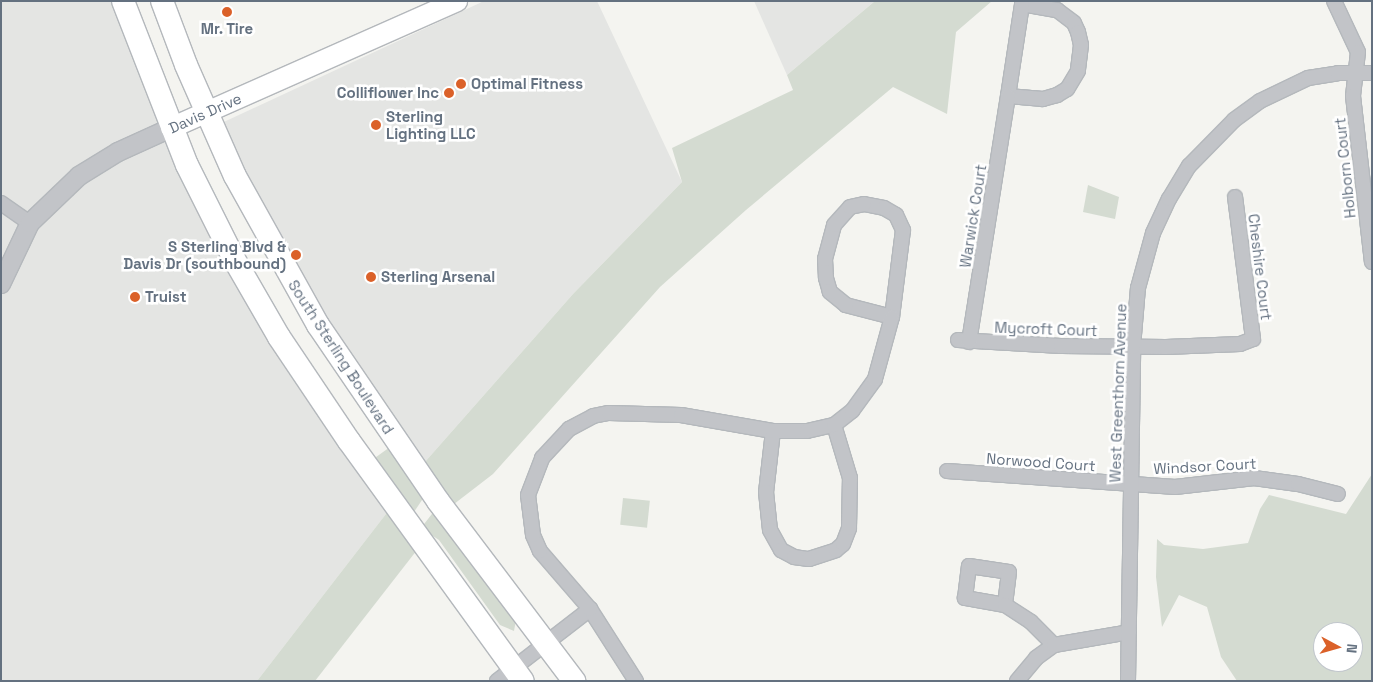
<!DOCTYPE html>
<style>
body{margin:0}
#map{position:relative;width:1373px;height:682px;overflow:hidden;background:#f4f4f0;font-family:"Space Grotesk",sans-serif}
div>[style]{position:absolute}
.built>*{inset:0;background:#e4e5e3}
.green>*{inset:0;background:#d4dbd1;transform-origin:0 0}
.roads{filter:drop-shadow(1px 0 #b4b8bc) drop-shadow(-1px 0 #b4b8bc) drop-shadow(0 1px #b4b8bc) drop-shadow(0 -1px #b4b8bc)}
.minor>*{height:14px;margin:-7px;padding:0 7px;transform-origin:7px;border-radius:7px;background:#c2c4c8}
.tertiary>*{height:18px;margin:-9px;padding:0 9px;transform-origin:9px;border-radius:9px;background:#c2c4c8}
.secondary>*{height:20px;margin:-10px;padding:0 10px;transform-origin:10px;border-radius:10px;background:#fff}
.primary>*{height:22px;margin:-11px;padding:0 11px;transform-origin:11px;border-radius:11px;background:#fff}
.dots>*{width:14px;height:14px;translate:-50% -50%;box-sizing:border-box;border:2px solid #fff;border-radius:50%}
span{translate:-50% -50%;white-space:nowrap;text-align:center;line-height:1.15;-webkit-text-stroke:5px #fff;paint-order:stroke}
.poi-label{font-size:15px;color:#647180;font-weight:700}
.left{translate:0 -50%;text-align:left}
.right{translate:-100% -50%;text-align:right}
.street-label{font-size:15px;color:#647180}
.frame{position:absolute;inset:0;border:2px solid #647180;pointer-events:none}
.north{position:absolute;left:1313px;top:622px;width:50px;height:50px;box-sizing:border-box;background:#fff;border:1px solid #c1c6cc;border-radius:50%;rotate:96deg;font-size:14px;font-weight:700;line-height:20px;text-align:center;color:#647180}
.north::after{content:'';display:block;margin:auto;width:18px;height:22px;background:#db6129;clip-path:polygon(50% 0,100% 100%,50% 72%,0 100%)}
</style>
<div id="map">
<div class="built">
<div style="clip-path:polygon(1px 1px,123px 1px,171px 128px,389px 510px,257px 681px,1px 681px)"></div>
<div style="clip-path:polygon(484px 1px,597px 1px,682px 182px,573px 294px,417px 471px,213px 127px)"></div>
<div style="clip-path:polygon(754px 1px,875px 1px,787px 75px)"></div>
</div>
<div class="green">
<div style="clip-path:polygon(875px 1px,992px 1px,956px 32px,947px 114px,893px 87px,746px 210px,660px 287px,493px 474px,445px 511px,417px 471px,573px 294px,682px 182px,672px 148px,793px 90px,787px 75px)"></div>
<div style="clip-path:polygon(1088px 185px,1119px 197px,1115px 219px,1083px 212px)"></div>
<div style="clip-path:polygon(390px 447px,426px 494px,412px 515px,372px 460px)"></div>
<div style="clip-path:polygon(evenodd,1372px 474px,1372px 681px,1237px 681px,1221px 657px,1207px 607px,1179px 595px,1162px 627px,1156px 577px,1157px 539px,1164px 545px,1203px 549px,1248px 543px,1260px 509px,1269px 495px,1346px 514px,1372px 474px,1323px 632px,1353px 632px,1353px 662px,1323px 662px,1323px 632px)"></div>
<div style="left:623px;top:498px;width:27px;height:27px;rotate:6deg"></div>
<div style="clip-path:polygon(389px 510px,417px 550px,315px 681px,257px 681px)"></div>
<div style="clip-path:polygon(435px 510px,516px 620px,514px 631px,500px 625px,439px 540px,421px 528px)"></div>
</div>
<div class="roads">
<div class="minor">
<div style="left:1334px;top:1px;width:56px;rotate:64.8deg"></div>
<div style="left:1358px;top:52px;width:44px;rotate:96.5deg"></div>
<div style="left:1353px;top:96px;width:167px;rotate:83.5deg"></div>
<div style="left:1022px;top:4px;width:36px;rotate:10deg"></div>
<div style="left:1057px;top:10px;width:21px;rotate:37deg"></div>
<div style="left:1074px;top:23px;width:10px;rotate:66deg"></div>
<div style="left:1078px;top:32px;width:13px;rotate:77deg"></div>
<div style="left:1081px;top:45px;width:26px;rotate:97deg"></div>
<div style="left:1078px;top:71px;width:21px;rotate:121deg"></div>
<div style="left:1067px;top:89px;width:12px;rotate:149deg"></div>
<div style="left:1057px;top:95px;width:15px;rotate:164deg"></div>
<div style="left:1043px;top:99px;width:35px;rotate:-175deg"></div>
<div style="left:1008px;top:96px;width:93px;rotate:-81.3deg"></div>
<div style="left:1px;top:203px;width:35px;rotate:35deg"></div>
<div style="left:864px;top:204px;width:20px;rotate:11deg"></div>
<div style="left:884px;top:208px;width:14px;rotate:30deg"></div>
<div style="left:896px;top:215px;width:17px;rotate:65deg"></div>
<div style="left:903px;top:230px;width:88px;rotate:97.2deg"></div>
<div style="left:892px;top:317px;width:48px;rotate:-165.4deg"></div>
<div style="left:846px;top:305px;width:21px;rotate:-141deg"></div>
<div style="left:830px;top:292px;width:15px;rotate:-106deg"></div>
<div style="left:826px;top:278px;width:19px;rotate:-93deg"></div>
<div style="left:825px;top:259px;width:35px;rotate:-75deg"></div>
<div style="left:834px;top:225px;width:24px;rotate:-48deg"></div>
<div style="left:850px;top:207px;width:14px;rotate:-12deg"></div>
<div style="left:958px;top:340px;width:103px;rotate:3.3deg"></div>
<div style="left:1061px;top:346px;width:105px;rotate:0.5deg"></div>
<div style="left:1166px;top:347px;width:74px;rotate:-2.3deg"></div>
<div style="left:1240px;top:344px;width:14px;rotate:-21deg"></div>
<div style="left:1253px;top:339px;width:143px;rotate:-97.2deg"></div>
<div style="left:969px;top:342px;width:249px;rotate:-81deg"></div>
<div style="left:773px;top:431px;width:61px;rotate:96.5deg"></div>
<div style="left:766px;top:492px;width:38px;rotate:84deg"></div>
<div style="left:770px;top:530px;width:23px;rotate:61deg"></div>
<div style="left:781px;top:550px;width:15px;rotate:28deg"></div>
<div style="left:794px;top:557px;width:15px;rotate:8deg"></div>
<div style="left:809px;top:559px;width:28px;rotate:-18deg"></div>
<div style="left:836px;top:550px;width:9px;rotate:-41deg"></div>
<div style="left:843px;top:544px;width:17px;rotate:-69deg"></div>
<div style="left:849px;top:528px;width:50px;rotate:-88.9deg"></div>
<div style="left:850px;top:478px;width:55px;rotate:-106.8deg"></div>
<div style="left:947px;top:471px;width:229px;rotate:4deg"></div>
<div style="left:1175px;top:487px;width:80px;rotate:-6.5deg"></div>
<div style="left:1254px;top:478px;width:44px;rotate:7.8deg"></div>
<div style="left:1298px;top:484px;width:41px;rotate:14deg"></div>
<div style="left:969px;top:566px;width:40px;rotate:8.5deg"></div>
<div style="left:1009px;top:572px;width:33px;rotate:97deg"></div>
<div style="left:1005px;top:605px;width:41px;rotate:-170.1deg"></div>
<div style="left:965px;top:598px;width:32px;rotate:-83deg"></div>
<div style="left:1005px;top:605px;width:31px;rotate:33deg"></div>
<div style="left:1031px;top:622px;width:33px;rotate:45deg"></div>
<div style="left:497px;top:681px;width:118px;rotate:-37.7deg"></div>
<div style="left:636px;top:681px;width:85px;rotate:-122.6deg"></div>
<div style="left:590px;top:609px;width:77px;rotate:-130.8deg"></div>
<div style="left:540px;top:551px;width:17px;rotate:-114deg"></div>
<div style="left:533px;top:535px;width:40px;rotate:-97.1deg"></div>
<div style="left:528px;top:495px;width:40px;rotate:-69deg"></div>
<div style="left:542px;top:458px;width:40px;rotate:-47deg"></div>
<div style="left:569px;top:429px;width:27px;rotate:-28deg"></div>
<div style="left:593px;top:416px;width:16px;rotate:-11deg"></div>
<div style="left:609px;top:413px;width:72px;rotate:1.6deg"></div>
<div style="left:681px;top:415px;width:93px;rotate:9.9deg"></div>
<div style="left:773px;top:431px;width:34px"></div>
<div style="left:807px;top:431px;width:28px;rotate:-13deg"></div>
<div style="left:834px;top:425px;width:23px;rotate:-38deg"></div>
<div style="left:852px;top:411px;width:39px;rotate:-54deg"></div>
<div style="left:875px;top:379px;width:64px;rotate:-74.7deg"></div>
<div style="left:1017px;top:681px;width:30px;rotate:-50deg"></div>
<div style="left:1036px;top:658px;width:22px;rotate:-36deg"></div>
<div style="left:1054px;top:645px;width:76px;rotate:-9.8deg"></div>
<div style="left:1128px;top:681px;width:334px;rotate:-89.1deg"></div>
<div style="left:1133px;top:347px;width:59px;rotate:-85.2deg"></div>
<div style="left:1138px;top:288px;width:57px;rotate:-74.7deg"></div>
<div style="left:1153px;top:233px;width:38px;rotate:-65deg"></div>
<div style="left:1169px;top:199px;width:39px;rotate:-59deg"></div>
<div style="left:1189px;top:166px;width:64px;rotate:-45.6deg"></div>
<div style="left:1234px;top:120px;width:32px;rotate:-36deg"></div>
<div style="left:1260px;top:101px;width:53px;rotate:-25.6deg"></div>
<div style="left:1308px;top:78px;width:30px;rotate:-9deg"></div>
<div style="left:1338px;top:73px;width:34px"></div>
</div>
<div class="tertiary">
<div style="left:1px;top:284px;width:68px;rotate:-64.6deg"></div>
<div style="left:30px;top:223px;width:68px;rotate:-43.8deg"></div>
<div style="left:79px;top:176px;width:46px;rotate:-31.6deg"></div>
<div style="left:118px;top:152px;width:58px;rotate:-24.4deg"></div>
</div>
<div class="secondary">
<div style="left:171px;top:128px;width:313px;rotate:-23.9deg"></div>
</div>
<div class="primary">
<div style="left:123px;top:1px;width:176px;rotate:68.7deg"></div>
<div style="left:187px;top:165px;width:105px;rotate:63.4deg"></div>
<div style="left:234px;top:259px;width:90px;rotate:60deg"></div>
<div style="left:279px;top:337px;width:125px;rotate:56.1deg"></div>
<div style="left:349px;top:441px;width:296px;rotate:54.1deg"></div>
<div style="left:162px;top:1px;width:68px;rotate:69.4deg"></div>
<div style="left:186px;top:65px;width:121px;rotate:66.2deg"></div>
<div style="left:235px;top:176px;width:171px;rotate:60.9deg"></div>
<div style="left:318px;top:325px;width:213px;rotate:55.7deg"></div>
<div style="left:438px;top:501px;width:226px;rotate:52.9deg"></div>
</div>
</div>
<div class="dots">
<div style="left:227px;top:12px;background:#db6129"></div>
<div style="left:461px;top:84px;background:#db6129"></div>
<div style="left:449px;top:93px;background:#db6129"></div>
<div style="left:376px;top:125px;background:#db6129"></div>
<div style="left:296px;top:255px;background:#db6129"></div>
<div style="left:371px;top:277px;background:#db6129"></div>
<div style="left:135px;top:297px;background:#db6129"></div>
</div>
<div class="poi-label">
<span style="left:227px;top:29px">Mr. Tire</span>
<span class="left" style="left:471px;top:84px">Optimal Fitness</span>
<span class="right" style="left:439px;top:93px">Colliflower Inc</span>
<span class="left" style="left:386px;top:125px">Sterling<br>Lighting LLC</span>
<span class="right" style="left:286px;top:255px">S Sterling Blvd &amp;<br>Davis Dr (southbound)</span>
<span class="left" style="left:381px;top:277px">Sterling Arsenal</span>
<span class="left" style="left:145px;top:297px">Truist</span>
</div>
<div class="street-label">
<span style="left:205px;top:113px;rotate:-24deg">Davis Drive</span>
<span style="left:1345px;top:168px;rotate:-96deg">Holborn Court</span>
<span style="left:973px;top:216px;rotate:-81deg">Warwick Court</span>
<span style="left:1260px;top:267px;rotate:83deg">Cheshire Court</span>
<span style="left:1046px;top:329px;rotate:2deg">Mycroft Court</span>
<span style="left:341px;top:357px;rotate:57deg">South Sterling Boulevard</span>
<span style="left:1118px;top:393px;rotate:-88deg">West Greenthorn Avenue</span>
<span style="left:1041px;top:462px;rotate:4deg">Norwood Court</span>
<span style="left:1205px;top:466px;rotate:-3deg">Windsor Court</span>
</div>
<div class="frame"></div>
<div class="north">N</div>
</div>
